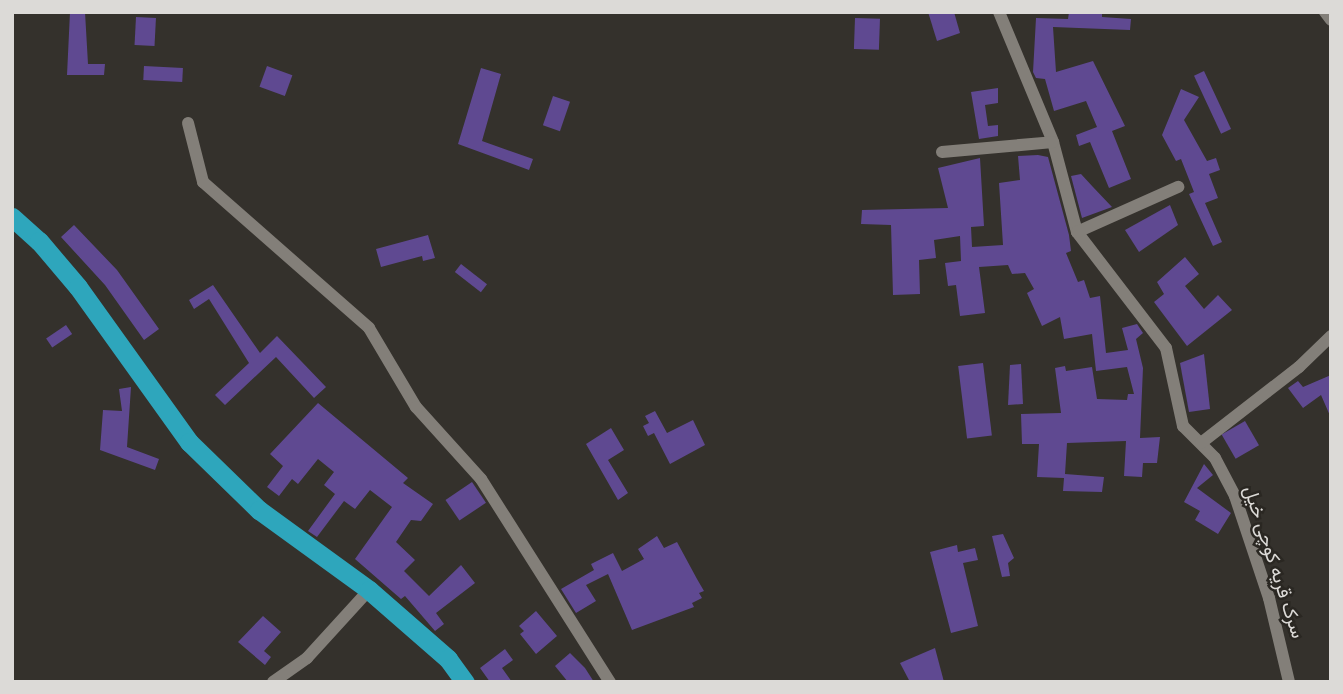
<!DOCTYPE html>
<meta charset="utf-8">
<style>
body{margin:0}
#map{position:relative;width:1343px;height:694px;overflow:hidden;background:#34312c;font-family:Poppins,Vazirmatn,sans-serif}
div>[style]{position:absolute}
.building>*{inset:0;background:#5f4991;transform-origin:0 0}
.minor>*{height:12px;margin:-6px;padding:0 6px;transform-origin:6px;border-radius:6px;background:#837f79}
.trunk>*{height:19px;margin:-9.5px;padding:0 9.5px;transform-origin:9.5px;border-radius:9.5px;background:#2ea6bc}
span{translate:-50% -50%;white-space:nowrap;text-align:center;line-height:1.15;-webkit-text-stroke:5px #2a2722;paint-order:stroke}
.street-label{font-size:19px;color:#dcdad7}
.frame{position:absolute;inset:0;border:14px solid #dcdad7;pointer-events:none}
</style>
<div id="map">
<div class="building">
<div style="clip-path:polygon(70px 12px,85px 12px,88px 64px,105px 64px,104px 75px,67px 75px)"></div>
<div style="clip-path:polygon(928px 12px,954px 12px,960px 33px,937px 41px)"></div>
<div style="clip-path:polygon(1069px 12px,1102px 12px,1102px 17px,1131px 19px,1130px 30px,1053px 27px,1056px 72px,1093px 61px,1125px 126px,1112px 131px,1131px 179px,1109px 188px,1090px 142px,1079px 146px,1076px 135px,1097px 127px,1086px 101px,1054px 111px,1045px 79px,1036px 78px,1033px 72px,1036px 18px,1068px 19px)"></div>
<div style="left:136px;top:17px;width:20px;height:28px;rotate:3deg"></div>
<div style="left:855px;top:18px;width:25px;height:31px;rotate:2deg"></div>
<div style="left:144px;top:66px;width:39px;height:14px;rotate:3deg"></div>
<div style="left:267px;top:66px;width:27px;height:22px;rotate:20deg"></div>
<div style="clip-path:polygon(481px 68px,501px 74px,482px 141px,533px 159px,529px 170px,458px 144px)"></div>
<div style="left:1204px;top:71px;width:64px;height:11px;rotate:65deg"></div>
<div style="clip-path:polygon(998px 88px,998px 103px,985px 105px,988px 126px,998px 125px,998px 136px,979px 139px,971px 92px)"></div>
<div style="clip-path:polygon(1181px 89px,1199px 97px,1184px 120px,1207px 161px,1216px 158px,1220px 170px,1209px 174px,1218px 198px,1205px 203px,1222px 242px,1213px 246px,1189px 194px,1194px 192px,1181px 159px,1176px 161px,1162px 135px)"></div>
<div style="left:553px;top:96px;width:18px;height:31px;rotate:19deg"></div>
<div style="clip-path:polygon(1038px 155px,1048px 157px,1069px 235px,1071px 251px,1066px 253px,1078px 282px,1084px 280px,1090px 298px,1100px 296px,1106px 353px,1128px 350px,1122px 328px,1137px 324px,1143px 333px,1136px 339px,1143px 368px,1140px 438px,1160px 437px,1157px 463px,1143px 463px,1142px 477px,1124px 476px,1126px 441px,1067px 443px,1065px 474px,1104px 477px,1102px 492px,1063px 491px,1064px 478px,1037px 477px,1039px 444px,1022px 444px,1021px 414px,1061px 413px,1055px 368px,1065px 366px,1066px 371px,1092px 367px,1097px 399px,1127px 400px,1128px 394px,1134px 394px,1127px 367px,1096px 371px,1092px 334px,1064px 339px,1060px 317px,1042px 326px,1027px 293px,1034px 289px,1025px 273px,1012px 274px,1008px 265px,979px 267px,985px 313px,960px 316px,956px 285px,948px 286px,945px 263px,961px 261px,960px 236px,934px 240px,936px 258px,919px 260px,920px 294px,893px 295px,891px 225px,861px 224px,862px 210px,948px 208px,938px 168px,980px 158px,984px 226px,971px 227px,972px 247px,1003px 245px,999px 183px,1020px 180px,1018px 156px)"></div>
<div style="clip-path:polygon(1081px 174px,1093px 187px,1112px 207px,1082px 218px,1071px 176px)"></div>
<div style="clip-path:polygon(1170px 205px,1178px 225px,1139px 252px,1125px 230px)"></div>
<div style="clip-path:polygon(74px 225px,117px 270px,159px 329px,144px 340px,105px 285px,61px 237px)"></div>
<div style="clip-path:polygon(428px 235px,435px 258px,423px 261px,422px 256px,381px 267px,376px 249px)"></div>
<div style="clip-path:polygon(1185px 257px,1199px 274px,1185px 286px,1204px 309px,1218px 295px,1232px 310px,1187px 346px,1154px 302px,1164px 294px,1157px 282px)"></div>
<div style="left:461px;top:264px;width:33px;height:10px;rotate:38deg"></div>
<div style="clip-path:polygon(213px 285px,260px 353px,277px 336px,326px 387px,314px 398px,276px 357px,225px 405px,215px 395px,249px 363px,209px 299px,194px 309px,189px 300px)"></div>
<div style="left:66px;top:325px;width:11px;height:24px;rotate:56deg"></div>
<div style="clip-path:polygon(1204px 354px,1210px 409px,1189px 412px,1180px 363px)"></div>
<div style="left:983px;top:363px;width:73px;height:25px;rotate:83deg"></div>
<div style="clip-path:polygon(1021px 364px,1023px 404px,1008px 405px,1010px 365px)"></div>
<div style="clip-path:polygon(1331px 375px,1331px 418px,1321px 395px,1303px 408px,1288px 388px,1298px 381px,1303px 387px)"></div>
<div style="clip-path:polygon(131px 387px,127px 447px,159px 459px,155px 470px,100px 450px,103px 410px,122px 411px,119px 389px)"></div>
<div style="clip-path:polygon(318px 403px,408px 478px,403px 483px,433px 504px,421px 521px,411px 520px,396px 542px,415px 560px,404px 571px,429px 596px,461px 565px,475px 583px,436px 613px,444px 624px,435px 631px,405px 596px,401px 599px,355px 559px,392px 507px,370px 490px,355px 509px,344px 501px,317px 537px,308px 531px,335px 494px,324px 485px,334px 472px,318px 459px,298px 484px,292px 479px,279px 496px,267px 487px,283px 466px,270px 454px)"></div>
<div style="clip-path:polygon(655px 411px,667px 433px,693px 420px,705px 445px,670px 464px,654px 433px,648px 436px,643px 426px,649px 423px,645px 416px)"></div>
<div style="left:1245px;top:421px;width:28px;height:27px;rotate:60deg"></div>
<div style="clip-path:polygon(611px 428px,624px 450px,608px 460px,628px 493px,618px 500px,586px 444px)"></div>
<div style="clip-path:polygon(1204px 464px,1213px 475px,1197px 488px,1231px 513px,1218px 534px,1195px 520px,1200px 511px,1184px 502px)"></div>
<div style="left:472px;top:482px;width:25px;height:32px;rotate:56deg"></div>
<div style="clip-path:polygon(1003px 534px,1014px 558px,1008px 563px,1010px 576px,1002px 577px,992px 536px)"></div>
<div style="clip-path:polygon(657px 536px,664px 548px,677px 542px,697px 579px,704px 591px,699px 593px,702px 598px,692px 603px,694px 607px,632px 630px,608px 574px,586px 585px,596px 601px,576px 613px,561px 589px,594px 570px,591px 564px,613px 553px,622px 571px,644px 559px,638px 549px)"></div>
<div style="clip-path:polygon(957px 545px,958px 552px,975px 548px,978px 560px,963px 563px,978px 626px,951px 633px,930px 552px)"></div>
<div style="clip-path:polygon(536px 611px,557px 636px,536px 654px,520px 634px,524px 631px,519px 626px)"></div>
<div style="clip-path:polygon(263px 616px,281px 632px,264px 651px,271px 657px,265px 665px,238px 642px)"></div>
<div style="clip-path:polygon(935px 648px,944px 682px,910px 682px,900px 663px)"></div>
<div style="clip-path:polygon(505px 649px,513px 660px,502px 668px,512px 682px,490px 682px,480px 668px)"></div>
<div style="clip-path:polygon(570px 653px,585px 668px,594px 682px,568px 682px,555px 666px)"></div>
</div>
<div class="minor">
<div style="left:999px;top:12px;width:141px;rotate:67.4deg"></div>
<div style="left:1053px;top:142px;width:93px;rotate:75.1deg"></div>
<div style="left:1077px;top:232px;width:146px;rotate:52.5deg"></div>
<div style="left:1166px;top:348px;width:80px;rotate:77.7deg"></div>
<div style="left:1183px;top:426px;width:45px;rotate:45deg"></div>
<div style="left:1215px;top:458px;width:43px;rotate:62.2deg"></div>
<div style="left:1235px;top:496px;width:108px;rotate:71.6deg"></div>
<div style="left:1269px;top:598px;width:86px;rotate:76.6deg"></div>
<div style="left:1325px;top:12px;width:10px;rotate:53deg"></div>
<div style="left:188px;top:123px;width:61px;rotate:75.7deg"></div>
<div style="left:203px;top:182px;width:221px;rotate:41.3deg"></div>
<div style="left:369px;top:328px;width:92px;rotate:59.3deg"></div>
<div style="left:416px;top:407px;width:97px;rotate:47.9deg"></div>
<div style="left:481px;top:479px;width:241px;rotate:57.6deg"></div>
<div style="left:942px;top:152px;width:111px;rotate:-5.1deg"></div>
<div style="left:1077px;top:232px;width:111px;rotate:-24deg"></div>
<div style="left:1201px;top:443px;width:124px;rotate:-37.8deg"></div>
<div style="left:1299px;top:367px;width:45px;rotate:-44.1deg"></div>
<div style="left:273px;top:682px;width:42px;rotate:-35.2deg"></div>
<div style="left:307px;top:658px;width:92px;rotate:-47.6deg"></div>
</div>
<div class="trunk">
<div style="left:12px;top:217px;width:36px;rotate:42deg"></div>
<div style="left:39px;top:241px;width:60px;rotate:49.7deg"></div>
<div style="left:78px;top:287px;width:191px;rotate:54.4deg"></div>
<div style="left:189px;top:442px;width:98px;rotate:44.2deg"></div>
<div style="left:259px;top:510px;width:136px;rotate:36deg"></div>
<div style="left:369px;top:590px;width:105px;rotate:41.1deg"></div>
<div style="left:448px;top:659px;width:29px;rotate:54deg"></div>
</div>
<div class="street-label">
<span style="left:1274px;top:562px;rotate:72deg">سرک قریه کوچی خیل</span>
</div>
<div class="frame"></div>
</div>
